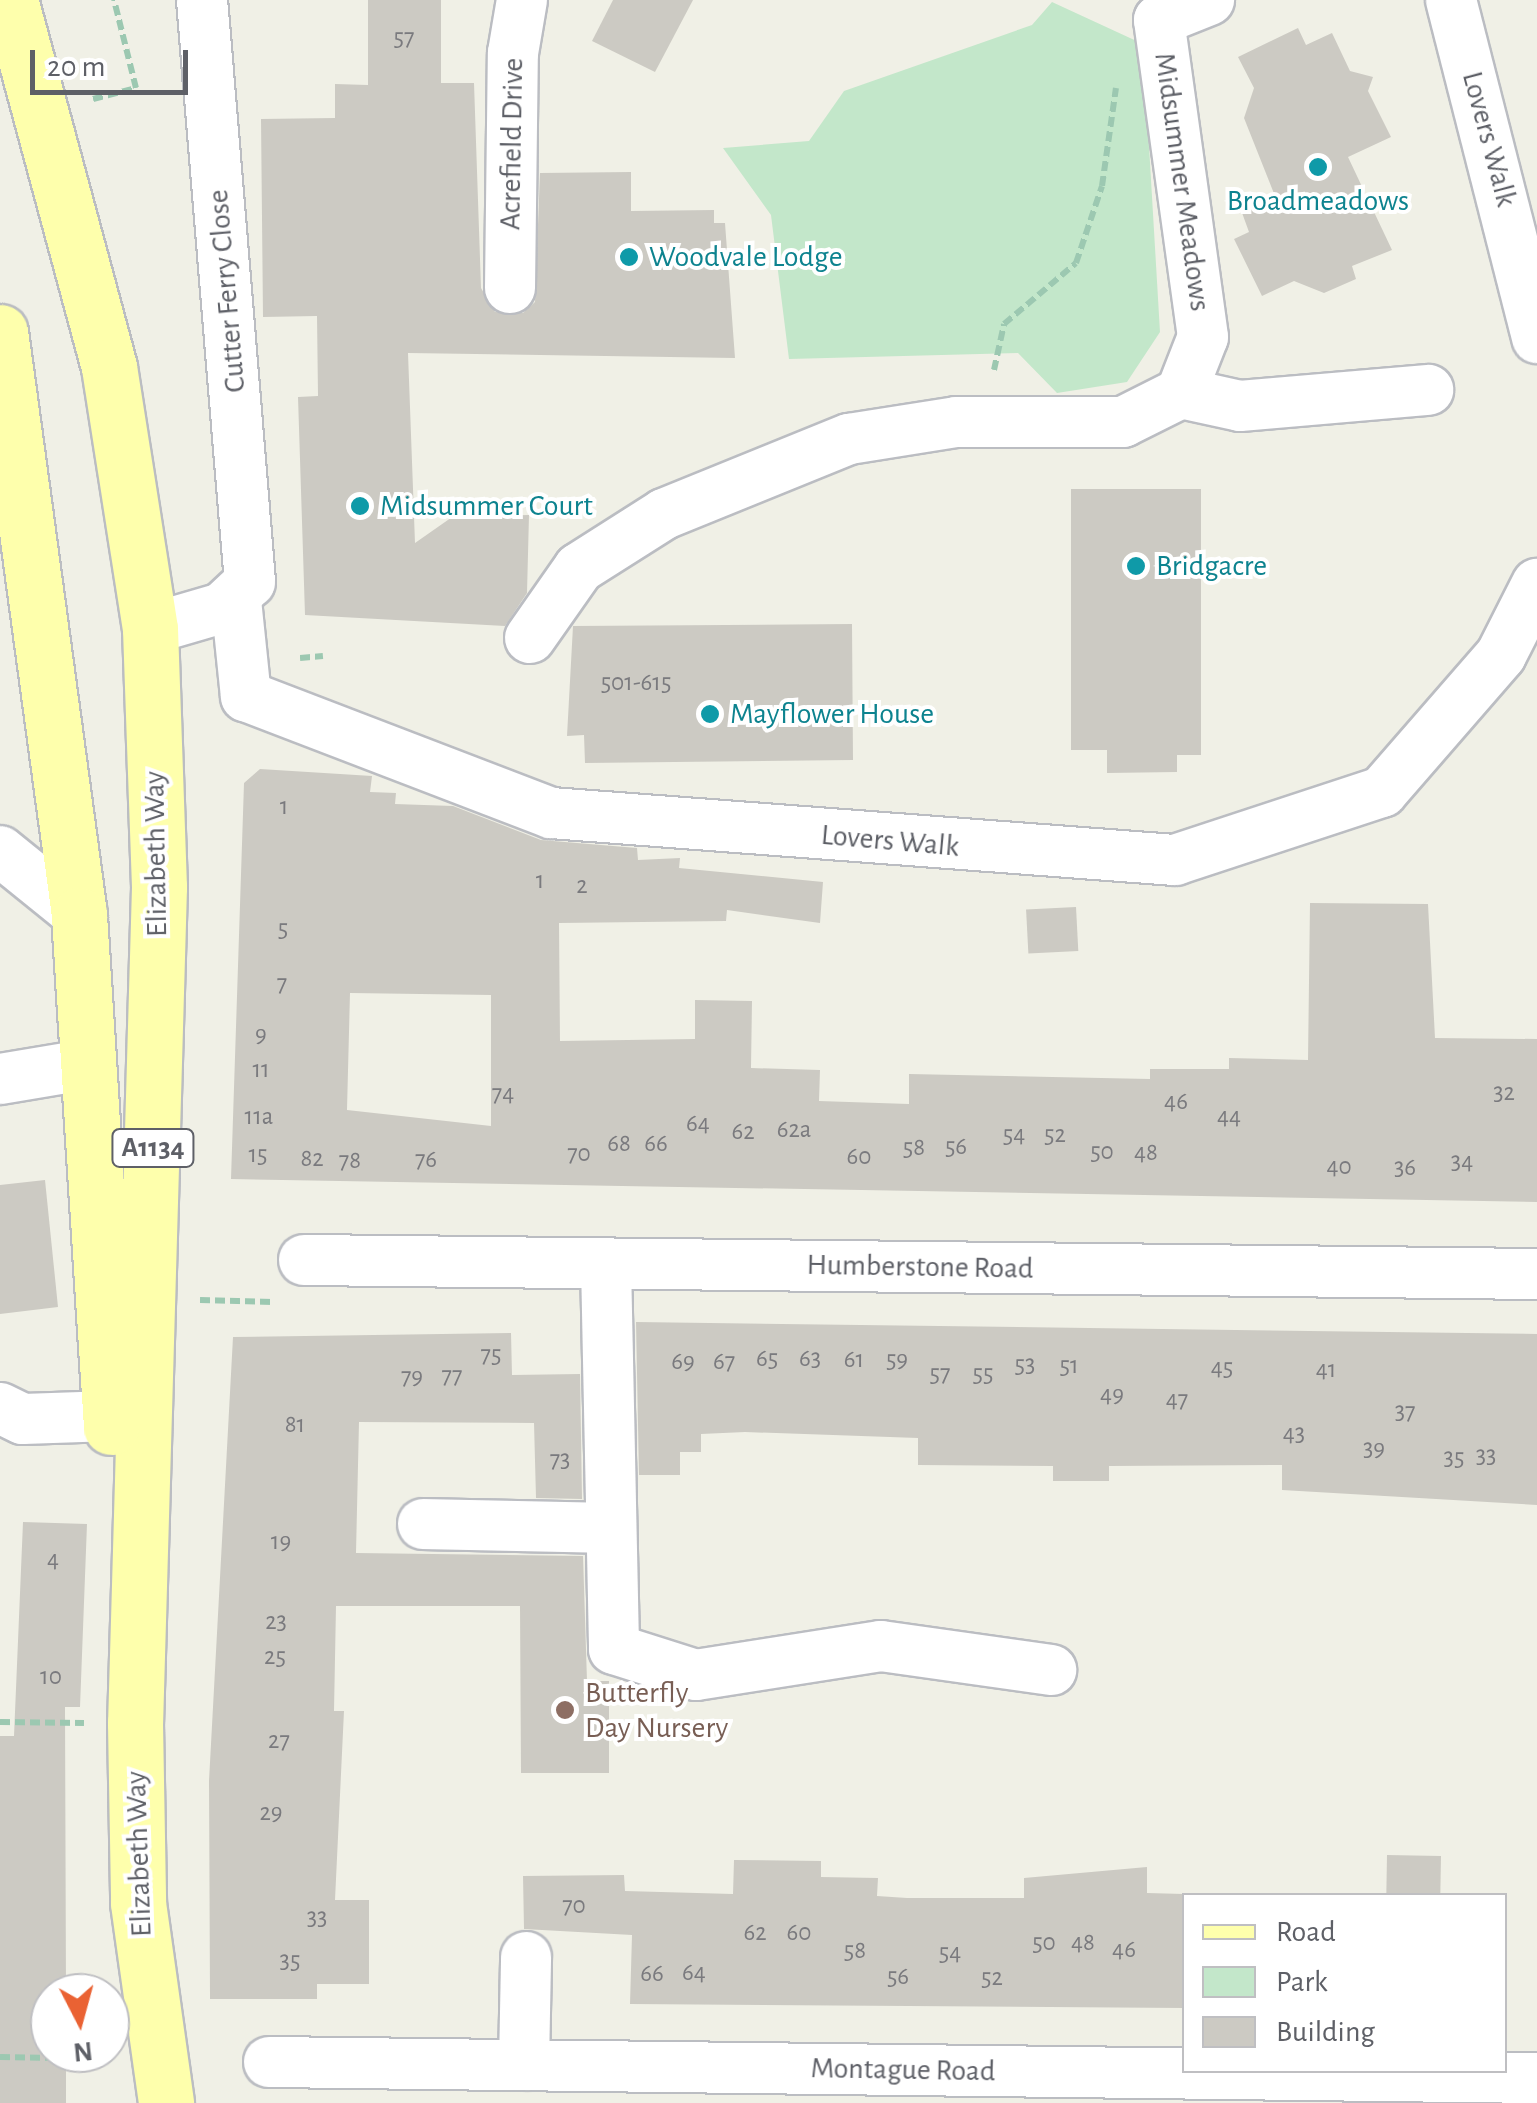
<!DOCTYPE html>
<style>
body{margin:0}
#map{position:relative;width:1537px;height:2103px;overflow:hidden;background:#f0f0e6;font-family:"Alegreya Sans",sans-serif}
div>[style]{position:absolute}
.green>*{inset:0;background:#c3e7ca}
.building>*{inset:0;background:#cccac3;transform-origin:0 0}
.path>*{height:6px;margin-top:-3px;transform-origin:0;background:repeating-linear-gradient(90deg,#9cc8b1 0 10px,transparent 0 15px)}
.roads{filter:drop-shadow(2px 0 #bbbdc2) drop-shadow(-2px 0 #bbbdc2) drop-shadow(0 2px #bbbdc2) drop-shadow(0 -2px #bbbdc2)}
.minor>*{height:50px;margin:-25px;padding:0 25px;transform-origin:25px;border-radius:25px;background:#fff}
.major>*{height:55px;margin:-27.5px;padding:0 27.5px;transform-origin:27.5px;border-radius:27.5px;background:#feffac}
.dots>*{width:28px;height:28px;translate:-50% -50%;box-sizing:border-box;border:5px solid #fff;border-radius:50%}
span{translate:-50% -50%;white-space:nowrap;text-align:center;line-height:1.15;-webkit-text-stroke:8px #fff;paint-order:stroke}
.number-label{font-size:25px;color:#7a7a7e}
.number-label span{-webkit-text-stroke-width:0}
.shield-label span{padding:2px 8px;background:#fff;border:2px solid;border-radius:8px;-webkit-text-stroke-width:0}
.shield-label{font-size:28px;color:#5e6067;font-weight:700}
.street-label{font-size:30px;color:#5e6067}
.culture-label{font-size:30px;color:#0d838f}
.left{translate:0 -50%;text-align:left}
.education-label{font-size:30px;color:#785e54}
.legend{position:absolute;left:1182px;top:1893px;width:325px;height:180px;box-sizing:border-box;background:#fff;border:2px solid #bfbfc2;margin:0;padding:12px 18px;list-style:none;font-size:30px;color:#5e6067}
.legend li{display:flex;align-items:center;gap:20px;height:50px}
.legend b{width:50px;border:2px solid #bfbfc2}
.north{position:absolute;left:30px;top:1973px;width:100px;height:100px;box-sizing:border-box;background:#fff;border:2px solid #bfbfc2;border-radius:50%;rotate:174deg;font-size:28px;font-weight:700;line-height:40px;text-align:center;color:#5e6067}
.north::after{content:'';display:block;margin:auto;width:35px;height:45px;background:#ea6233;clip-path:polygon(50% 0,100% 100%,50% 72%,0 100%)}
.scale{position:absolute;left:30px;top:50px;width:158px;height:45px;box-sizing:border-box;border:5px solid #5e6067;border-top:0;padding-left:12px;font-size:30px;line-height:35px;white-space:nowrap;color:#5e6067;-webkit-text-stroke:8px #fff;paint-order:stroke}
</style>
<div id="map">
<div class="green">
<div style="clip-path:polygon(1052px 2px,1143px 44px,1160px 332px,1127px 382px,1057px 393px,1018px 353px,789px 359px,771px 215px,723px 148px,809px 141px,844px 91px,1032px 25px)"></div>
</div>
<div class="building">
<div style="clip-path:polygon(368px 0,441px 0,441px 83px,474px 83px,481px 288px,495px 312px,523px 313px,535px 302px,540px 173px,631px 172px,631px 211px,714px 210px,714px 223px,725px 223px,735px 358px,408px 353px,415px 543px,475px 501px,485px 516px,529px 515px,527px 593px,505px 626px,305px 615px,298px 397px,318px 396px,317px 316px,263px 317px,261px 119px,335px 118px,335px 84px,368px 85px)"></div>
<div style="clip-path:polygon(613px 0,693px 0,655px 72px,592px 41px)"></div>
<div style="clip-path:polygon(1298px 28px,1306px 45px,1332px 33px,1350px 71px,1373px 77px,1368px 91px,1391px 137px,1348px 157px,1392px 250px,1352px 266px,1356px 279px,1324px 293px,1294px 281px,1262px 296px,1234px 239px,1249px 232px,1241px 210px,1275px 196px,1244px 118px,1254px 88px,1238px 57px)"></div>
<div style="clip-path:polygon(1071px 489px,1201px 489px,1201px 755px,1177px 755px,1177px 772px,1107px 773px,1107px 750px,1071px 750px)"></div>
<div style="clip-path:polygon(852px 624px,853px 760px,585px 763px,584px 735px,567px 736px,573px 626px)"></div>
<div style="clip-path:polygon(evenodd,260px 769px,372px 776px,370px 792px,396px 793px,395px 804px,453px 806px,541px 840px,637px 848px,638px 860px,680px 858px,679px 868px,823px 882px,820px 923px,727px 910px,726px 921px,559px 923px,560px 1041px,695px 1039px,695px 1000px,752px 1001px,751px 1068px,820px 1070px,819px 1101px,909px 1104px,909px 1074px,1150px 1079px,1150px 1069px,1229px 1069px,1229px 1058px,1308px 1060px,1310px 903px,1428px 904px,1435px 1038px,1537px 1039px,1537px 1202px,231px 1179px,244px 783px,260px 769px,350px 993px,491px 995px,491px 1126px,347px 1110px,350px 993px)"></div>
<div style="left:1076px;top:907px;width:44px;height:50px;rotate:87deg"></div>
<div style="clip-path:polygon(45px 1180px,58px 1307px,0 1314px,0 1185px)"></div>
<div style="clip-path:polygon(636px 1322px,1537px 1334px,1537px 1505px,1282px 1490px,1282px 1465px,1109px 1466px,1109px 1481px,1053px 1481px,1053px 1466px,918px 1465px,918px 1438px,745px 1432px,701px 1434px,701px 1452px,680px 1452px,680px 1475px,639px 1475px)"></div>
<div style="clip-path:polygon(511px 1333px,512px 1375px,580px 1374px,582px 1499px,536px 1498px,534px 1423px,359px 1422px,356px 1553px,583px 1556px,587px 1681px,609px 1681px,609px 1773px,521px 1773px,520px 1606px,336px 1606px,334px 1711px,344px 1711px,335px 1900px,369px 1900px,369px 1984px,317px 1984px,317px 1999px,210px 1999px,209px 1781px,233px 1337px)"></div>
<div style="clip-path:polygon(23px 1522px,87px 1524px,80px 1707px,65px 1707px,66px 1993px,50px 1993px,50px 2053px,66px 2053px,66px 2103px,0 2103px,0 1736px,14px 1736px)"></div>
<div style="left:1387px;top:1855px;width:54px;height:41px;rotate:1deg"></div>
<div style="clip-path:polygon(734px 1860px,821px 1861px,821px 1877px,878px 1878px,877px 1896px,907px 1898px,1024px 1898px,1024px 1878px,1147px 1867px,1147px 1893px,1184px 1894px,1184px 2008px,630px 2004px,632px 1935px,524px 1929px,523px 1876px,624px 1875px,625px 1891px,733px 1894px)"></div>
</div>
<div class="path">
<div style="left:93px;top:99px;width:44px;rotate:-14.3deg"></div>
<div style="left:136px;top:88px;width:91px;rotate:-104deg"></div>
<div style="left:994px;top:370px;width:47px;rotate:-77.7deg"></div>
<div style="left:1004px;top:324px;width:94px;rotate:-40.3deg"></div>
<div style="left:1076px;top:263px;width:81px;rotate:-71.3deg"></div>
<div style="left:1102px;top:186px;width:99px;rotate:-81.9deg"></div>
<div style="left:300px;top:658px;width:23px;rotate:-5deg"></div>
<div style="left:200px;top:1300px;width:73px;rotate:1.6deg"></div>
<div style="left:0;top:1722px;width:84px;rotate:0.7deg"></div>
<div style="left:0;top:2057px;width:108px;rotate:1.1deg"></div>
</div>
<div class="roads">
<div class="minor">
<div style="left:1451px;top:0;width:349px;rotate:75.7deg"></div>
<div style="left:510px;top:288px;width:235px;rotate:-89.3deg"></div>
<div style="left:513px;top:53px;width:54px;rotate:-80.4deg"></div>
<div style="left:1181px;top:393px;width:60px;rotate:12.4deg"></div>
<div style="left:1240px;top:406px;width:189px;rotate:-4.9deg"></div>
<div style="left:236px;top:600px;width:97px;rotate:84.1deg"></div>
<div style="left:246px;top:696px;width:327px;rotate:21deg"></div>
<div style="left:551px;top:813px;width:626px;rotate:4.31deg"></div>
<div style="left:1175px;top:860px;width:218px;rotate:-18.2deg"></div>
<div style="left:1382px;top:792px;width:181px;rotate:-49deg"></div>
<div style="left:1501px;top:655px;width:80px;rotate:-63.1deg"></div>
<div style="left:150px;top:629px;width:75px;rotate:-16.3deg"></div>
<div style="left:222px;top:608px;width:38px;rotate:-43deg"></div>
<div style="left:250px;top:582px;width:584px;rotate:-94.71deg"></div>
<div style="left:530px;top:638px;width:85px;rotate:-55deg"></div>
<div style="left:579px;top:568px;width:101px;rotate:-32.4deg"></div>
<div style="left:664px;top:514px;width:200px;rotate:-22.1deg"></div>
<div style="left:849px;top:439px;width:108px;rotate:-9deg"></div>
<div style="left:956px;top:422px;width:167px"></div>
<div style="left:1123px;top:422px;width:65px;rotate:-26.6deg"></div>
<div style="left:1181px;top:393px;width:60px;rotate:-68.6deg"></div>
<div style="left:1203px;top:337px;width:320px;rotate:-97.9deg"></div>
<div style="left:1159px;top:20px;width:54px;rotate:-21.8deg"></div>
<div style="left:0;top:851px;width:102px;rotate:39deg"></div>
<div style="left:0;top:1079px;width:91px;rotate:-9.5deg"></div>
<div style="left:304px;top:1260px;width:1233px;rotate:0.65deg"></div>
<div style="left:606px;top:1264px;width:385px;rotate:88.8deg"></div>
<div style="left:614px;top:1649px;width:86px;rotate:17.6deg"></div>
<div style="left:696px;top:1675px;width:187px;rotate:-8.9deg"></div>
<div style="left:881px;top:1646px;width:172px;rotate:8deg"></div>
<div style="left:0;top:1408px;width:25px;rotate:26deg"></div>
<div style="left:23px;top:1419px;width:88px;rotate:-2deg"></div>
<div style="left:423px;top:1524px;width:188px;rotate:1.2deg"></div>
<div style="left:269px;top:2062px;width:1268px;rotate:0.72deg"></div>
<div style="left:524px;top:2065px;width:108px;rotate:-88.9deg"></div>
</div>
<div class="major">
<div style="left:10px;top:0;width:380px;rotate:74.9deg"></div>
<div style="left:109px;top:367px;width:265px;rotate:81.1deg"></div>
<div style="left:150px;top:629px;width:258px;rotate:88deg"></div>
<div style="left:159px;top:887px;width:836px;rotate:91.64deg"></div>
<div style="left:135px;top:1723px;width:180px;rotate:89deg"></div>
<div style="left:138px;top:1903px;width:202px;rotate:82deg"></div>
<div style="left:0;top:332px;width:588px;rotate:82.28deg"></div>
<div style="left:79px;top:915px;width:513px;rotate:86.42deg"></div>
</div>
</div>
<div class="dots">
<div style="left:1318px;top:167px;background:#0f9aa8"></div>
<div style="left:629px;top:257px;background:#0f9aa8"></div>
<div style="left:360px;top:506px;background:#0f9aa8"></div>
<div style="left:1136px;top:566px;background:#0f9aa8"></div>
<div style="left:710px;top:714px;background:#0f9aa8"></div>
<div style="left:565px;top:1710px;background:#8d6e63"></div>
</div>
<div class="number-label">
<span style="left:404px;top:38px">57</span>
<span style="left:636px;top:683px">501-615</span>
<span style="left:284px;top:807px">1</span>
<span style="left:540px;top:881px">1</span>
<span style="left:582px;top:886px">2</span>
<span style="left:283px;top:929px">5</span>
<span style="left:282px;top:984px">7</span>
<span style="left:261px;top:1035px">9</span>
<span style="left:261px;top:1070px">11</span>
<span style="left:1504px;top:1093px">32</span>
<span style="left:503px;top:1094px">74</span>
<span style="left:1176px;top:1102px">46</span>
<span style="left:259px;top:1117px">11a</span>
<span style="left:1229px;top:1117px">44</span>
<span style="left:698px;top:1124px">64</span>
<span style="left:794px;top:1130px">62a</span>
<span style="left:743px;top:1132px">62</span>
<span style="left:1014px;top:1135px">54</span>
<span style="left:1055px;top:1135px">52</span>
<span style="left:619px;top:1144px">68</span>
<span style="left:656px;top:1144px">66</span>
<span style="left:956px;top:1147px">56</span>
<span style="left:914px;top:1148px">58</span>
<span style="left:1102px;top:1152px">50</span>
<span style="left:1146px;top:1153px">48</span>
<span style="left:579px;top:1154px">70</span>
<span style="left:258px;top:1155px">15</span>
<span style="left:859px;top:1157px">60</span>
<span style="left:312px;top:1159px">82</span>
<span style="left:426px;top:1160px">76</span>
<span style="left:350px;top:1161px">78</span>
<span style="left:1462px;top:1162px">34</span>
<span style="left:1339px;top:1167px">40</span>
<span style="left:1405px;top:1168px">36</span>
<span style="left:491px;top:1355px">75</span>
<span style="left:767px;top:1359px">65</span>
<span style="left:810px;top:1359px">63</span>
<span style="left:854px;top:1360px">61</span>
<span style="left:897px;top:1360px">59</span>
<span style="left:683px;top:1362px">69</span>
<span style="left:724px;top:1362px">67</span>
<span style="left:1025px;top:1365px">53</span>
<span style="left:1069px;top:1366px">51</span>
<span style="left:1222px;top:1368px">45</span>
<span style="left:1326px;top:1370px">41</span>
<span style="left:940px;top:1374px">57</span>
<span style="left:983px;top:1374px">55</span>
<span style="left:452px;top:1376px">77</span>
<span style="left:412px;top:1377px">79</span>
<span style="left:1112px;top:1395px">49</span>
<span style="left:1177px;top:1400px">47</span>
<span style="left:1405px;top:1412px">37</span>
<span style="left:295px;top:1425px">81</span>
<span style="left:1294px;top:1434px">43</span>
<span style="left:1374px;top:1449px">39</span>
<span style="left:1486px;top:1456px">33</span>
<span style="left:1454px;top:1458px">35</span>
<span style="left:560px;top:1460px">73</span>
<span style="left:281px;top:1542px">19</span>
<span style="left:53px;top:1560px">4</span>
<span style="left:276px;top:1622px">23</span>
<span style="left:275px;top:1657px">25</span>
<span style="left:51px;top:1677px">10</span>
<span style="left:279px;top:1741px">27</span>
<span style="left:271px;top:1813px">29</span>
<span style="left:574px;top:1906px">70</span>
<span style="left:317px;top:1918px">33</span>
<span style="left:755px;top:1933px">62</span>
<span style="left:799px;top:1933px">60</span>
<span style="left:1044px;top:1943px">50</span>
<span style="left:1083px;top:1943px">48</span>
<span style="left:1124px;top:1950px">46</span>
<span style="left:855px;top:1951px">58</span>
<span style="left:950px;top:1953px">54</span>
<span style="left:290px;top:1961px">35</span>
<span style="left:694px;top:1973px">64</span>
<span style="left:652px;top:1974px">66</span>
<span style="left:898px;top:1977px">56</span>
<span style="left:992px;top:1978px">52</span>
</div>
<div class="shield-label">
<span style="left:153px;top:1148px">A1134</span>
</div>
<div class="street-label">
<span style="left:1489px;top:139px;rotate:75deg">Lovers Walk</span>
<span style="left:512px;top:144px;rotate:-89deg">Acrefield Drive</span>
<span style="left:1182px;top:182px;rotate:82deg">Midsummer Meadows</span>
<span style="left:227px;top:291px;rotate:-95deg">Cutter Ferry Close</span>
<span style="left:890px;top:841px;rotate:5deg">Lovers Walk</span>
<span style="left:156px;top:854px;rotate:-91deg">Elizabeth Way</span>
<span style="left:920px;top:1267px;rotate:1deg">Humberstone Road</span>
<span style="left:139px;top:1854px;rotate:-92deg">Elizabeth Way</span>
<span style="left:903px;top:2070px;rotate:1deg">Montague Road</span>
</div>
<div class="culture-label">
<span style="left:1318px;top:201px">Broadmeadows</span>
<span class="left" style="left:649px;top:257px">Woodvale Lodge</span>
<span class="left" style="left:380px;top:506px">Midsummer Court</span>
<span class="left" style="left:1156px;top:566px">Bridgacre</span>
<span class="left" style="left:730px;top:714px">Mayflower House</span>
</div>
<div class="education-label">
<span class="left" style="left:585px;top:1710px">Butterfly<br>Day Nursery</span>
</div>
<ul class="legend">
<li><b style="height:12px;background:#feffac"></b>Road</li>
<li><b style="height:28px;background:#c3e7ca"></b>Park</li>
<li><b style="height:28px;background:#cccac3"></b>Building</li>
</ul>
<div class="north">N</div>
<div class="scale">20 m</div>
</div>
